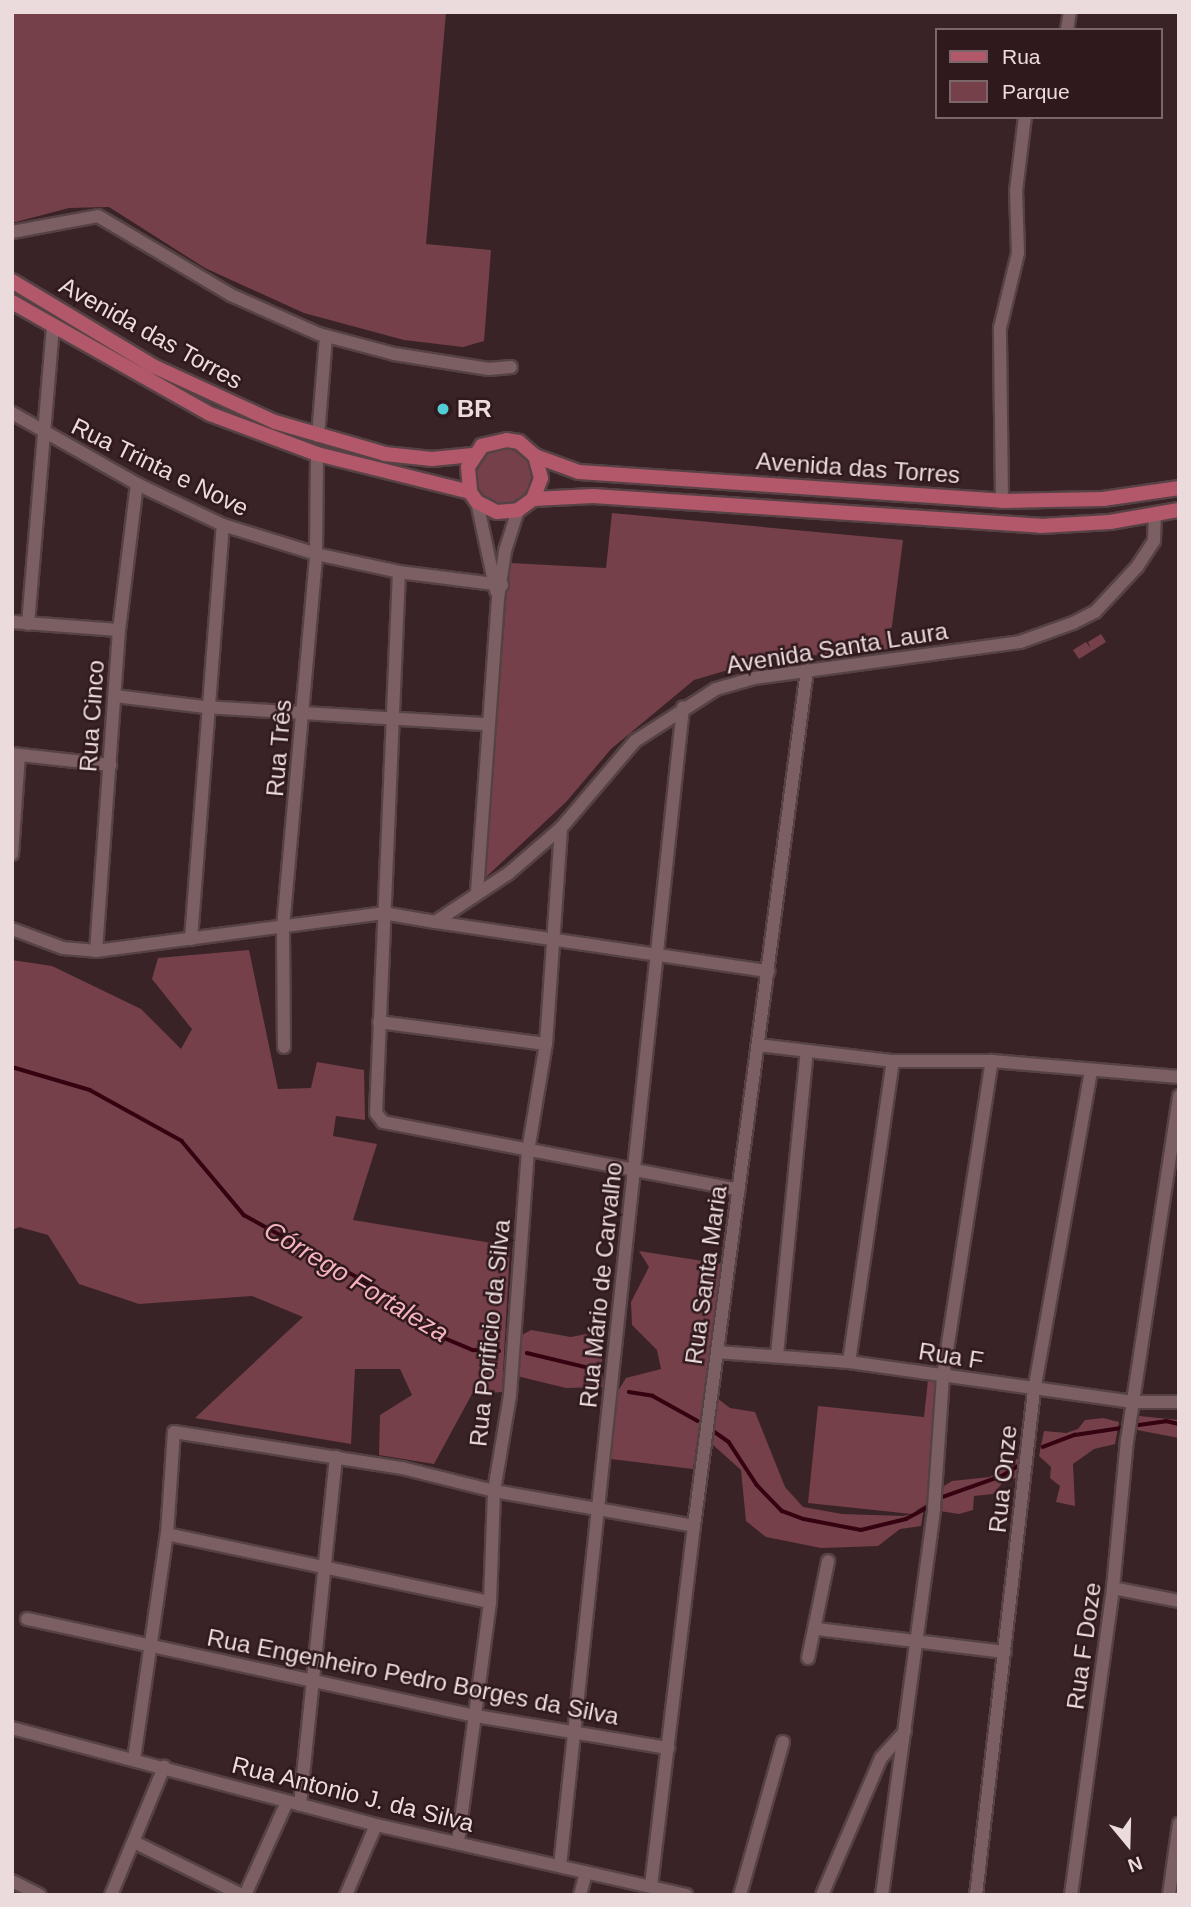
<!DOCTYPE html>
<meta charset="utf-8">
<style>
body{margin:0}
#map{position:relative;width:1191px;height:1907px;overflow:hidden;background:#3a2327;font-family:Arial,sans-serif}
div>[style]{position:absolute}
.green>*{inset:0;background:#754049}
.round{border-radius:50%}
.stream>*{height:3.5px;margin:-1.75px;padding:0 1.75px;transform-origin:1.75px;border-radius:1.75px;background:#340210}
.roads{filter:drop-shadow(2px 0 #564245) drop-shadow(-2px 0 #564245) drop-shadow(0 2px #564245) drop-shadow(0 -2px #564245)}
.minor>*{height:12px;margin:-6px;padding:0 6px;transform-origin:6px;border-radius:6px;background:#7b5f63}
.major>*{height:14px;margin:-7px;padding:0 7px;transform-origin:7px;border-radius:7px;background:#b3586b}
.dots>*{width:19px;height:19px;translate:-50% -50%;box-sizing:border-box;border:4px solid #30191d;border-radius:50%}
span{translate:-50% -50%;white-space:nowrap;text-align:center;line-height:1.15;-webkit-text-stroke:5px #30191d;paint-order:stroke}
.street-label{font-size:24px;color:#ebdbdd}
.poi-label{font-size:24px;color:#ebdbdd;font-weight:700}
.left{translate:0 -50%;text-align:left}
.water-label{font-size:26px;color:#f5b3bd;font-style:italic}
.frame{position:absolute;inset:0;border:14px solid #ebdbdd;pointer-events:none}
.legend{position:absolute;left:935px;top:28px;width:228px;height:91px;box-sizing:border-box;background:#30191d;border:2px solid #7b676a;margin:0;padding:9px 12px;list-style:none;font-size:21px;color:#ebdbdd}
.legend li{display:flex;align-items:center;gap:14px;height:35px}
.legend b{width:35px;border:2px solid #7b676a}
.north{position:absolute;left:1093px;top:1809px;width:70px;height:70px;-webkit-text-stroke:5px #30191d;paint-order:stroke;rotate:161deg;font-size:19px;font-weight:700;line-height:28px;text-align:center;color:#ebdbdd}
.north::after{content:'';display:block;margin:auto;width:24px;height:32px;background:#ebdbdd;clip-path:polygon(50% 0,100% 100%,50% 72%,0 100%)}
</style>
<div id="map">
<div class="green">
<div style="clip-path:polygon(12px 12px,446px 12px,426px 244px,491px 250px,484px 341px,463px 347px,404px 340px,304px 313px,205px 268px,109px 207px,69px 208px,12px 223px)"></div>
<div class="round" style="left:476px;top:449px;width:56px;height:56px"></div>
<div style="clip-path:polygon(612px 513px,903px 540px,889px 649px,762px 660px,694px 680px,611px 749px,566px 802px,485px 878px,509px 563px,606px 568px)"></div>
<div style="clip-path:polygon(1101px 634px,1106px 642px,1079px 659px,1073px 650px,1086px 642px,1091px 648px,1088px 642px)"></div>
<div style="clip-path:polygon(249px 950px,278px 1089px,311px 1088px,317px 1062px,364px 1070px,365px 1120px,336px 1116px,333px 1136px,377px 1144px,353px 1220px,510px 1246px,502px 1392px,472px 1394px,434px 1464px,379px 1455px,380px 1415px,412px 1395px,400px 1369px,355px 1369px,351px 1444px,195px 1418px,303px 1317px,252px 1296px,139px 1304px,79px 1284px,48px 1235px,19px 1227px,12px 1230px,12px 960px,52px 966px,141px 1009px,181px 1049px,192px 1029px,152px 979px,158px 958px)"></div>
<div style="clip-path:polygon(639px 1251px,722px 1264px,693px 1469px,611px 1459px,618px 1391px,626px 1378px,661px 1369px,657px 1350px,632px 1325px,631px 1302px,649px 1267px)"></div>
<div style="clip-path:polygon(531px 1330px,571px 1337px,586px 1334px,602px 1359px,603px 1387px,566px 1388px,517px 1376px,520px 1336px)"></div>
<div style="clip-path:polygon(928px 1380px,934px 1380px,938px 1391px,927px 1504px,915px 1511px,924px 1508px,921px 1526px,900px 1529px,878px 1546px,821px 1548px,766px 1537px,746px 1521px,741px 1470px,712px 1444px,717px 1398px,730px 1408px,755px 1412px,785px 1487px,803px 1507px,842px 1514px,903px 1516px,912px 1514px,808px 1503px,818px 1406px,924px 1417px)"></div>
<div style="clip-path:polygon(1139px 1416px,1179px 1420px,1179px 1438px,1137px 1430px)"></div>
<div style="clip-path:polygon(1103px 1418px,1119px 1422px,1115px 1444px,1094px 1449px,1073px 1464px,1075px 1506px,1056px 1502px,1060px 1486px,1050px 1478px,1051px 1467px,1039px 1456px,1044px 1431px,1066px 1433px,1078px 1429px,1085px 1420px)"></div>
<div style="clip-path:polygon(1023px 1455px,1022px 1477px,1005px 1480px,993px 1494px,974px 1496px,973px 1510px,959px 1514px,940px 1511px,941px 1488px,952px 1481px,990px 1477px)"></div>
</div>
<div class="stream">
<div style="left:12px;top:1067px;width:81px;rotate:16.4deg"></div>
<div style="left:90px;top:1090px;width:105px;rotate:29deg"></div>
<div style="left:182px;top:1141px;width:97px;rotate:50deg"></div>
<div style="left:244px;top:1215px;width:158px;rotate:28.8deg"></div>
<div style="left:382px;top:1291px;width:63px;rotate:40.5deg"></div>
<div style="left:430px;top:1332px;width:47px;rotate:22.7deg"></div>
<div style="left:473px;top:1350px;width:26px;rotate:2deg"></div>
<div style="left:527px;top:1353px;width:77px;rotate:13.5deg"></div>
<div style="left:629px;top:1392px;width:24px;rotate:9deg"></div>
<div style="left:653px;top:1396px;width:51px;rotate:29.1deg"></div>
<div style="left:1139px;top:1425px;width:27px;rotate:-8deg"></div>
<div style="left:1166px;top:1421px;width:13px;rotate:13deg"></div>
<div style="left:709px;top:1428px;width:24px;rotate:35deg"></div>
<div style="left:729px;top:1442px;width:51px;rotate:56.9deg"></div>
<div style="left:757px;top:1485px;width:36px;rotate:46deg"></div>
<div style="left:782px;top:1511px;width:23px;rotate:20deg"></div>
<div style="left:804px;top:1519px;width:58px;rotate:10.9deg"></div>
<div style="left:861px;top:1530px;width:46px;rotate:-13.7deg"></div>
<div style="left:906px;top:1519px;width:26px;rotate:-28deg"></div>
<div style="left:1043px;top:1447px;width:34px;rotate:-21deg"></div>
<div style="left:1075px;top:1435px;width:48px;rotate:-8.5deg"></div>
<div style="left:943px;top:1497px;width:63px;rotate:-19.6deg"></div>
<div style="left:1002px;top:1476px;width:22px;rotate:-32deg"></div>
</div>
<div class="roads">
<div class="minor">
<div style="left:1067px;top:30px;width:18px;rotate:-81deg"></div>
<div style="left:12px;top:232px;width:87px;rotate:-10.5deg"></div>
<div style="left:98px;top:216px;width:155px;rotate:30.7deg"></div>
<div style="left:231px;top:295px;width:96px;rotate:23.9deg"></div>
<div style="left:319px;top:334px;width:78px;rotate:14.9deg"></div>
<div style="left:394px;top:354px;width:96px;rotate:9deg"></div>
<div style="left:489px;top:369px;width:22px;rotate:-5deg"></div>
<div style="left:12px;top:413px;width:144px;rotate:29.6deg"></div>
<div style="left:137px;top:484px;width:95px;rotate:25.5deg"></div>
<div style="left:223px;top:525px;width:97px;rotate:17.3deg"></div>
<div style="left:316px;top:554px;width:85px;rotate:12.2deg"></div>
<div style="left:399px;top:572px;width:104px;rotate:7.2deg"></div>
<div style="left:318px;top:436px;width:100px;rotate:-85.4deg"></div>
<div style="left:1002px;top:501px;width:173px;rotate:-90.7deg"></div>
<div style="left:1000px;top:328px;width:77px;rotate:-76.5deg"></div>
<div style="left:1018px;top:253px;width:62px;rotate:-91.8deg"></div>
<div style="left:1016px;top:191px;width:75px;rotate:-83.1deg"></div>
<div style="left:477px;top:502px;width:91px;rotate:77.9deg"></div>
<div style="left:399px;top:572px;width:541px;rotate:92.43deg"></div>
<div style="left:376px;top:1113px;width:11px;rotate:52deg"></div>
<div style="left:383px;top:1122px;width:362px;rotate:10.8deg"></div>
<div style="left:12px;top:622px;width:107px;rotate:4.3deg"></div>
<div style="left:28px;top:624px;width:297px;rotate:-85.2deg"></div>
<div style="left:115px;top:696px;width:91px;rotate:7deg"></div>
<div style="left:205px;top:707px;width:282px;rotate:3.5deg"></div>
<div style="left:12px;top:754px;width:99px;rotate:6.4deg"></div>
<div style="left:12px;top:854px;width:99px;rotate:-86deg"></div>
<div style="left:477px;top:892px;width:294px;rotate:-85.9deg"></div>
<div style="left:498px;top:599px;width:49px;rotate:-81.7deg"></div>
<div style="left:505px;top:551px;width:43px;rotate:-72.4deg"></div>
<div style="left:435px;top:922px;width:337px;rotate:8.4deg"></div>
<div style="left:12px;top:929px;width:54px;rotate:20.4deg"></div>
<div style="left:63px;top:948px;width:33px;rotate:5deg"></div>
<div style="left:96px;top:951px;width:290px;rotate:-7.5deg"></div>
<div style="left:383px;top:913px;width:53px;rotate:9.8deg"></div>
<div style="left:435px;top:922px;width:89px;rotate:-33.5deg"></div>
<div style="left:509px;top:873px;width:69px;rotate:-40.9deg"></div>
<div style="left:561px;top:828px;width:114px;rotate:-49.6deg"></div>
<div style="left:635px;top:741px;width:96px;rotate:-32.7deg"></div>
<div style="left:716px;top:689px;width:40px;rotate:-16deg"></div>
<div style="left:754px;top:678px;width:268px;rotate:-7.7deg"></div>
<div style="left:1020px;top:642px;width:56px;rotate:-19.7deg"></div>
<div style="left:1073px;top:623px;width:25px;rotate:-27deg"></div>
<div style="left:1095px;top:612px;width:62px;rotate:-47deg"></div>
<div style="left:1137px;top:567px;width:31px;rotate:-57deg"></div>
<div style="left:1154px;top:541px;width:25px;rotate:-88deg"></div>
<div style="left:191px;top:939px;width:415px;rotate:-85.6deg"></div>
<div style="left:96px;top:951px;width:322px;rotate:-85.9deg"></div>
<div style="left:119px;top:630px;width:147px;rotate:-83deg"></div>
<div style="left:379px;top:1022px;width:168px;rotate:7.5deg"></div>
<div style="left:758px;top:1045px;width:136px;rotate:6.8deg"></div>
<div style="left:893px;top:1061px;width:99px"></div>
<div style="left:992px;top:1061px;width:188px;rotate:4.9deg"></div>
<div style="left:284px;top:1047px;width:120px;rotate:-90.5deg"></div>
<div style="left:283px;top:927px;width:374px;rotate:-84.9deg"></div>
<div style="left:316px;top:554px;width:100px;rotate:-89.4deg"></div>
<div style="left:717px;top:1352px;width:132px;rotate:4.3deg"></div>
<div style="left:849px;top:1362px;width:287px;rotate:8deg"></div>
<div style="left:1133px;top:1402px;width:46px"></div>
<div style="left:777px;top:1355px;width:305px;rotate:-84.4deg"></div>
<div style="left:849px;top:1362px;width:304px;rotate:-81.7deg"></div>
<div style="left:167px;top:1534px;width:330px;rotate:11.9deg"></div>
<div style="left:1113px;top:1588px;width:67px;rotate:11.1deg"></div>
<div style="left:27px;top:1619px;width:459px;rotate:12.2deg"></div>
<div style="left:476px;top:1716px;width:195px;rotate:9.5deg"></div>
<div style="left:817px;top:1629px;width:189px;rotate:7deg"></div>
<div style="left:808px;top:1658px;width:99px;rotate:-78.3deg"></div>
<div style="left:12px;top:1728px;width:377px;rotate:14.9deg"></div>
<div style="left:376px;top:1825px;width:318px;rotate:12.7deg"></div>
<div style="left:134px;top:1759px;width:227px;rotate:-81.7deg"></div>
<div style="left:167px;top:1534px;width:102px;rotate:-86.1deg"></div>
<div style="left:174px;top:1432px;width:231px;rotate:9deg"></div>
<div style="left:402px;top:1468px;width:95px;rotate:14deg"></div>
<div style="left:494px;top:1491px;width:203px;rotate:9.9deg"></div>
<div style="left:300px;top:1805px;width:350px;rotate:-84.1deg"></div>
<div style="left:134px;top:1842px;width:120px;rotate:26.1deg"></div>
<div style="left:458px;top:1842px;width:242px;rotate:-82.4deg"></div>
<div style="left:490px;top:1602px;width:111px;rotate:-87.9deg"></div>
<div style="left:494px;top:1491px;width:97px;rotate:-80.5deg"></div>
<div style="left:510px;top:1395px;width:245px;rotate:-85.8deg"></div>
<div style="left:528px;top:1151px;width:109px;rotate:-80.5deg"></div>
<div style="left:546px;top:1044px;width:217px;rotate:-86deg"></div>
<div style="left:560px;top:1866px;width:1165px;rotate:-83.94deg"></div>
<div style="left:12px;top:1881px;width:31px;rotate:27deg"></div>
<div style="left:651px;top:1886px;width:363px;rotate:-83.2deg"></div>
<div style="left:694px;top:1526px;width:863px;rotate:-82.48deg"></div>
<div style="left:111px;top:1895px;width:139px;rotate:-67.5deg"></div>
<div style="left:245px;top:1895px;width:102px;rotate:-65.7deg"></div>
<div style="left:346px;top:1895px;width:76px;rotate:-66.8deg"></div>
<div style="left:580px;top:1895px;width:23px;rotate:-75deg"></div>
<div style="left:740px;top:1895px;width:159px;rotate:-74.3deg"></div>
<div style="left:822px;top:1895px;width:149px;rotate:-66.7deg"></div>
<div style="left:881px;top:1758px;width:36px;rotate:-48deg"></div>
<div style="left:882px;top:1895px;width:390px;rotate:-82.3deg"></div>
<div style="left:934px;top:1508px;width:132px;rotate:-86.1deg"></div>
<div style="left:943px;top:1376px;width:319px;rotate:-81.2deg"></div>
<div style="left:976px;top:1895px;width:507px;rotate:-83.44deg"></div>
<div style="left:1034px;top:1391px;width:326px;rotate:-79.9deg"></div>
<div style="left:1071px;top:1895px;width:310px;rotate:-82.2deg"></div>
<div style="left:1113px;top:1588px;width:148px;rotate:-84.6deg"></div>
<div style="left:1127px;top:1441px;width:349px;rotate:-81.4deg"></div>
<div style="left:1169px;top:1895px;width:72px;rotate:-82deg"></div>
</div>
<div class="major">
<div style="left:12px;top:281px;width:165px;rotate:31.1deg"></div>
<div style="left:153px;top:366px;width:134px;rotate:24.7deg"></div>
<div style="left:275px;top:422px;width:115px;rotate:16.2deg"></div>
<div style="left:385px;top:454px;width:47px;rotate:6.1deg"></div>
<div style="left:432px;top:459px;width:41px;rotate:-5.6deg"></div>
<div style="left:12px;top:302px;width:227px;rotate:29.5deg"></div>
<div style="left:210px;top:414px;width:114px;rotate:20.5deg"></div>
<div style="left:317px;top:454px;width:158px;rotate:13.9deg"></div>
<div style="left:470px;top:492px;width:12px;rotate:55deg"></div>
<div style="left:477px;top:502px;width:22px;rotate:27deg"></div>
<div style="left:497px;top:512px;width:21px;rotate:-5deg"></div>
<div style="left:518px;top:510px;width:19px;rotate:-36deg"></div>
<div style="left:533px;top:499px;width:22px;rotate:-69deg"></div>
<div style="left:541px;top:478px;width:23px;rotate:-105deg"></div>
<div style="left:535px;top:456px;width:21px;rotate:-139deg"></div>
<div style="left:519px;top:442px;width:12px;rotate:-171deg"></div>
<div style="left:507px;top:440px;width:26px;rotate:167deg"></div>
<div style="left:482px;top:446px;width:25px;rotate:124deg"></div>
<div style="left:468px;top:467px;width:25px;rotate:85deg"></div>
<div style="left:535px;top:456px;width:47px;rotate:20deg"></div>
<div style="left:579px;top:472px;width:424px;rotate:3.9deg"></div>
<div style="left:1002px;top:501px;width:101px;rotate:-1.1deg"></div>
<div style="left:1103px;top:499px;width:77px;rotate:-8.2deg"></div>
<div style="left:533px;top:499px;width:60px;rotate:-2.9deg"></div>
<div style="left:593px;top:496px;width:448px;rotate:3.8deg"></div>
<div style="left:1040px;top:526px;width:70px;rotate:-3.3deg"></div>
<div style="left:1110px;top:522px;width:70px;rotate:-9.9deg"></div>
</div>
</div>
<div class="dots">
<div style="left:443px;top:409px;background:#52ccd5"></div>
</div>
<div class="street-label">
<span style="left:151px;top:333px;rotate:29deg">Avenida das Torres</span>
<span style="left:160px;top:467px;rotate:26deg">Rua Trinta e Nove</span>
<span style="left:858px;top:468px;rotate:4deg">Avenida das Torres</span>
<span style="left:837px;top:648px;rotate:-9deg">Avenida Santa Laura</span>
<span style="left:92px;top:716px;rotate:-86deg">Rua Cinco</span>
<span style="left:279px;top:748px;rotate:-85deg">Rua Três</span>
<span style="left:706px;top:1275px;rotate:-82deg">Rua Santa Maria</span>
<span style="left:601px;top:1285px;rotate:-84deg">Rua Mário de Carvalho</span>
<span style="left:490px;top:1333px;rotate:-84deg">Rua Porificio da Silva</span>
<span style="left:951px;top:1356px;rotate:9deg">Rua F</span>
<span style="left:1003px;top:1479px;rotate:-84deg">Rua Onze</span>
<span style="left:1084px;top:1646px;rotate:-82deg">Rua F Doze</span>
<span style="left:413px;top:1677px;rotate:11deg">Rua Engenheiro Pedro Borges da Silva</span>
<span style="left:353px;top:1794px;rotate:14deg">Rua Antonio J. da Silva</span>
</div>
<div class="poi-label">
<span class="left" style="left:457px;top:409px">BR</span>
</div>
<div class="water-label">
<span style="left:356px;top:1282px;rotate:31deg">Córrego Fortaleza</span>
</div>
<div class="frame"></div>
<ul class="legend">
<li><b style="height:9px;background:#b3586b"></b>Rua</li>
<li><b style="height:19px;background:#754049"></b>Parque</li>
</ul>
<div class="north">N</div>
</div>
